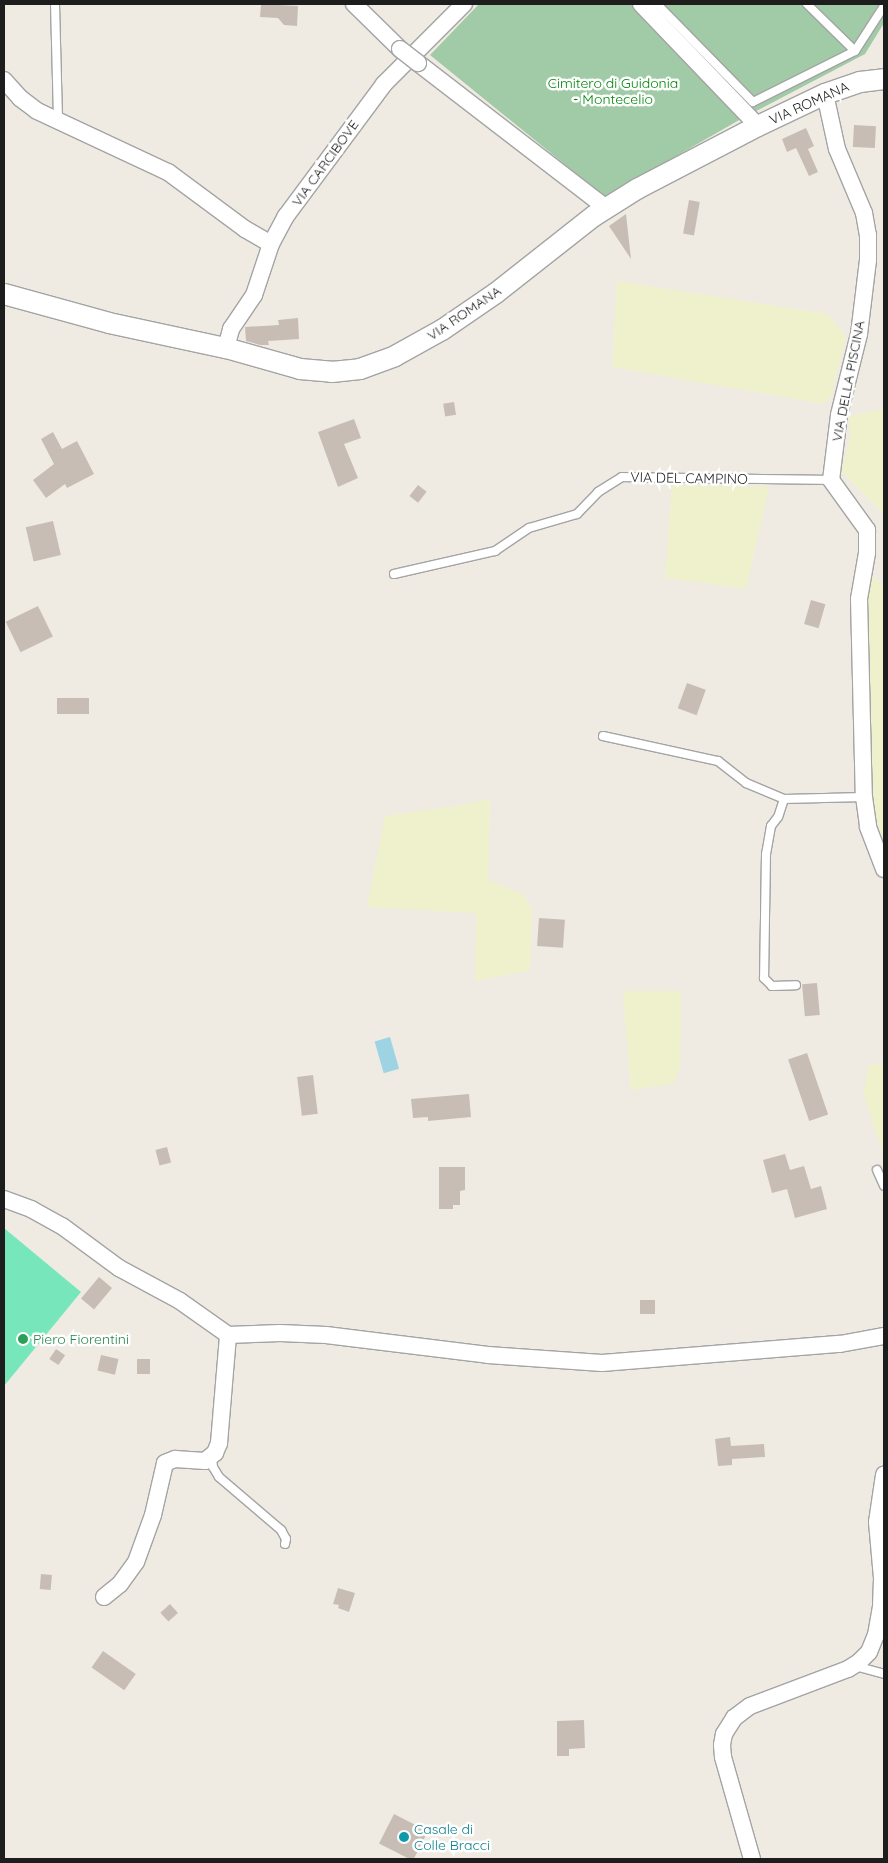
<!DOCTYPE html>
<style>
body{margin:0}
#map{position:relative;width:888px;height:1863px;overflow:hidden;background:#f0ebe2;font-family:Quicksand,sans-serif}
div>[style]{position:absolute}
.farmland>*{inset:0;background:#eef1cb}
.cemetery>*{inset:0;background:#a1cba7}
.pitch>*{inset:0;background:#77e7bb}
.water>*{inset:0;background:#9dd3e2;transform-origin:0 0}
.building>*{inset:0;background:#c8bdb5;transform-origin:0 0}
.roads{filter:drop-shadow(1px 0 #a4a4a4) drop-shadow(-1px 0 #a4a4a4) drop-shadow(0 1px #a4a4a4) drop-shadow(0 -1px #a4a4a4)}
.service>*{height:8px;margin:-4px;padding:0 4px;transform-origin:4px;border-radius:4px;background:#fff}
.minor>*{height:16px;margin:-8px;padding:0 8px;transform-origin:8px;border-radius:8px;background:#fff}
.tertiary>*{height:20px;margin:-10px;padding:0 10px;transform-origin:10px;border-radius:10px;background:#fff}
.bridges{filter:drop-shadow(1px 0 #a4a4a4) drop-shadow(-1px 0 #a4a4a4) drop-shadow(0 1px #a4a4a4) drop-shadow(0 -1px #a4a4a4)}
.minor-bridge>*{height:16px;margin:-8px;padding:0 8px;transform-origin:8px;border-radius:8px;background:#fff}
.dots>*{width:14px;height:14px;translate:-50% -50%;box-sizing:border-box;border:2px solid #fff;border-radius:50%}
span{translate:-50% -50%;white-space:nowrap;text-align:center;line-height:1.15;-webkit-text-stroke:5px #fff;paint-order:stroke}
.park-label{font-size:14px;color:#00870a}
.street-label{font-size:14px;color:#1d1d1d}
.leisure-label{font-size:14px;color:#27864d}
.left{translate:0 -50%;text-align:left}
.culture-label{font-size:14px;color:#0d838f}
.frame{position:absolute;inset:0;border:5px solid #1d1d1d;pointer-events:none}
</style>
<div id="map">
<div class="farmland">
<div style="clip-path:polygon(617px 281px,828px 314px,846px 338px,831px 396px,824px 404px,612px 367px)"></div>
<div style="clip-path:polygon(884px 409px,884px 514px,841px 471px,850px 438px,849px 416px)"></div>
<div style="clip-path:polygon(672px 485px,769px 487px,746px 589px,665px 578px)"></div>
<div style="clip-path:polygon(873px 575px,884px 588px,884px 841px,874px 814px,865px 599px)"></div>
<div style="clip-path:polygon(490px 799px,488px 880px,524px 895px,532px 909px,530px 970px,475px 981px,476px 913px,367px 907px,385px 816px,458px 806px)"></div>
<div style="clip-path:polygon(623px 991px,681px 991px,680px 1067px,673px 1084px,631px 1090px)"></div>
<div style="clip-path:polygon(884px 1063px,884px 1157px,864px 1095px,868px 1066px)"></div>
</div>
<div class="cemetery">
<div style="clip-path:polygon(479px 4px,884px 4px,884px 23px,865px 54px,741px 119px,605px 197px,430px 55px)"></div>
</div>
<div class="pitch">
<div style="clip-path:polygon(4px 1228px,81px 1292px,4px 1386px)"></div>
</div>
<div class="water">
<div style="left:390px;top:1037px;width:33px;height:16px;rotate:74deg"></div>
</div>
<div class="building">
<div style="clip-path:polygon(261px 4px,298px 6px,297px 26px,284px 25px,278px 18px,260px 17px)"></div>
<div style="left:854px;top:125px;width:22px;height:22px;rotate:3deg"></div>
<div style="clip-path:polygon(806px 128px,814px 146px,808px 149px,818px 172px,809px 176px,796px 148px,787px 152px,782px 139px)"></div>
<div style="left:689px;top:200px;width:11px;height:34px;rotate:10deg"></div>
<div style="clip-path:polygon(626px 214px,631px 259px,609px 226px)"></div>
<div style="clip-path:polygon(298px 318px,299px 339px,268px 341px,269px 345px,260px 345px,246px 341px,245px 327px,279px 325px,278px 320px)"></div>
<div style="left:454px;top:402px;width:13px;height:11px;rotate:81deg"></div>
<div style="clip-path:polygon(354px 419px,361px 438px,344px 444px,358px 478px,338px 487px,318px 432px)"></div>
<div style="clip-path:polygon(53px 432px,62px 449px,77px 441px,94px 474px,67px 488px,65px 484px,46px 498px,33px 480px,54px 464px,41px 439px)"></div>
<div style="left:418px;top:485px;width:11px;height:14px;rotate:38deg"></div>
<div style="left:53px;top:521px;width:35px;height:28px;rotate:77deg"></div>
<div style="left:811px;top:600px;width:15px;height:25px;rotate:16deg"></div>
<div style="left:38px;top:606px;width:34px;height:36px;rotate:64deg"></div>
<div style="left:687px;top:683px;width:20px;height:27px;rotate:20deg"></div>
<div style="left:57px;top:698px;width:32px;height:16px"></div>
<div style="left:539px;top:918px;width:26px;height:28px;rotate:4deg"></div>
<div style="left:817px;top:983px;width:32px;height:15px;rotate:85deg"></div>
<div style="left:807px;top:1053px;width:65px;height:20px;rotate:71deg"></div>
<div style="left:313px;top:1075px;width:39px;height:16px;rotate:83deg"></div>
<div style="clip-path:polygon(469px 1094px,471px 1117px,428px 1121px,428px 1117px,413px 1118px,411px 1099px)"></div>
<div style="left:167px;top:1147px;width:16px;height:12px;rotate:75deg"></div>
<div style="clip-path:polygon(785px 1154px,790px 1170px,804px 1166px,811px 1189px,821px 1186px,827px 1209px,795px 1218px,787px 1189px,772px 1193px,763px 1160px)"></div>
<div style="clip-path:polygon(439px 1167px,465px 1167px,465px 1190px,460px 1191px,460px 1205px,453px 1205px,453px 1209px,439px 1209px)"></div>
<div style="left:99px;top:1277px;width:17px;height:28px;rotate:40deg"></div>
<div style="left:640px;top:1300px;width:15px;height:14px"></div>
<div style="left:56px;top:1349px;width:11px;height:12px;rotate:34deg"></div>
<div style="left:101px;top:1355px;width:18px;height:16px;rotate:13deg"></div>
<div style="left:137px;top:1359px;width:13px;height:15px"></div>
<div style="clip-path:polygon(730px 1437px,731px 1446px,764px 1444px,765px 1457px,732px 1459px,732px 1465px,718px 1466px,715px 1439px)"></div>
<div style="left:41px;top:1574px;width:11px;height:15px;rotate:5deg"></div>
<div style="clip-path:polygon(338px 1588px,355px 1593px,349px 1612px,338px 1608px,339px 1605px,333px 1604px)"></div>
<div style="left:170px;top:1604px;width:12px;height:13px;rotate:48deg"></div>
<div style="left:103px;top:1651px;width:40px;height:20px;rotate:35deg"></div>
<div style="clip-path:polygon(584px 1720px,585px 1748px,569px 1749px,569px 1756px,557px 1756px,557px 1721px)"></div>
<div style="left:394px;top:1814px;width:38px;height:33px;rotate:27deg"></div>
</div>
<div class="roads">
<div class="service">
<div style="left:55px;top:4px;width:116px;rotate:88.5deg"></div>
<div style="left:657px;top:4px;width:137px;rotate:45.6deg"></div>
<div style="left:753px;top:102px;width:114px;rotate:-26.6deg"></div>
<div style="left:855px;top:51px;width:54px;rotate:-57.2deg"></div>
<div style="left:807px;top:4px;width:67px;rotate:44.4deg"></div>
<div style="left:394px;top:574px;width:104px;rotate:-12.8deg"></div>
<div style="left:495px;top:551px;width:41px;rotate:-34.1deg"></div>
<div style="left:529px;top:528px;width:50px;rotate:-16.3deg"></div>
<div style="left:577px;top:514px;width:30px;rotate:-46deg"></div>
<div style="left:598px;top:492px;width:28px;rotate:-32deg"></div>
<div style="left:622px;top:477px;width:209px;rotate:0.8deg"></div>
<div style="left:603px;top:736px;width:118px;rotate:12.3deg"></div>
<div style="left:718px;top:761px;width:36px;rotate:38deg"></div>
<div style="left:746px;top:783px;width:41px;rotate:22.8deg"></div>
<div style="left:784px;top:799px;width:80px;rotate:-1.4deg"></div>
<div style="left:784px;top:799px;width:19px;rotate:108deg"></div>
<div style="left:778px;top:817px;width:11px;rotate:128deg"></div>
<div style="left:771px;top:826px;width:28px;rotate:100deg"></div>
<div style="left:766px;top:854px;width:124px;rotate:90.9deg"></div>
<div style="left:764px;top:978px;width:11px;rotate:45deg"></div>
<div style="left:772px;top:986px;width:24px;rotate:-2deg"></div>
<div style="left:877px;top:1170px;width:17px;rotate:66deg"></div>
<div style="left:212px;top:1458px;width:9px;rotate:84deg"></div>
<div style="left:213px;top:1467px;width:12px;rotate:59deg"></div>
<div style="left:219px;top:1477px;width:82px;rotate:40.5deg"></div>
<div style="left:281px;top:1530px;width:10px;rotate:61deg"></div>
<div style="left:286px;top:1539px;width:5px;rotate:101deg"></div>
<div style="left:855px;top:1666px;width:30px;rotate:15deg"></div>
</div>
<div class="minor">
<div style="left:354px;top:4px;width:64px;rotate:44.4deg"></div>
<div style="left:641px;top:4px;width:169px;rotate:46.2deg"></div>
<div style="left:418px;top:63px;width:237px;rotate:37.6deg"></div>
<div style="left:4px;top:80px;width:24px;rotate:48deg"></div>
<div style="left:20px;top:98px;width:21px;rotate:37deg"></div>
<div style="left:37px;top:111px;width:145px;rotate:25deg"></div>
<div style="left:168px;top:172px;width:96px;rotate:36.5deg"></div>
<div style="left:245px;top:229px;width:30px;rotate:30deg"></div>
<div style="left:825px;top:94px;width:56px;rotate:77.7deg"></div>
<div style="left:837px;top:149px;width:69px;rotate:67.1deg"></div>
<div style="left:864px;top:213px;width:22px;rotate:80deg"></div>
<div style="left:868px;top:235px;width:25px;rotate:90deg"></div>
<div style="left:868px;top:260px;width:75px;rotate:96.9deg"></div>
<div style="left:859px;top:334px;width:83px;rotate:103.9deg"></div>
<div style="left:839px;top:415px;width:65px;rotate:97deg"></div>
<div style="left:831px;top:480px;width:62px;rotate:54.2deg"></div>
<div style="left:867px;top:530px;width:23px;rotate:90deg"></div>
<div style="left:867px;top:553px;width:47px;rotate:99.9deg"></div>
<div style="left:859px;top:599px;width:198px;rotate:88.6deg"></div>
<div style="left:864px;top:797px;width:30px;rotate:82deg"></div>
<div style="left:868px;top:827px;width:45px;rotate:69.1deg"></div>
<div style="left:226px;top:348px;width:20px;rotate:-75deg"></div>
<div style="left:231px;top:329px;width:41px;rotate:-55.9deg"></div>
<div style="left:254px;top:295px;width:54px;rotate:-71.6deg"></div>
<div style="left:271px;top:244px;width:32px;rotate:-62deg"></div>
<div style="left:286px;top:216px;width:164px;rotate:-53.4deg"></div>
<div style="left:384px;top:84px;width:113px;rotate:-45deg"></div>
<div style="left:4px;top:1199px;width:29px;rotate:20deg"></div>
<div style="left:31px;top:1209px;width:35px;rotate:29deg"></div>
<div style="left:62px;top:1226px;width:71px;rotate:36.4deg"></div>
<div style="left:119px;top:1268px;width:69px;rotate:28.4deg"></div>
<div style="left:180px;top:1301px;width:59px;rotate:35.3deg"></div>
<div style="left:228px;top:1335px;width:52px;rotate:-2.2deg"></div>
<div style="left:280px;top:1333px;width:46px;rotate:2.5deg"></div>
<div style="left:326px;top:1335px;width:163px;rotate:7deg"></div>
<div style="left:488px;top:1355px;width:114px;rotate:4deg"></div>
<div style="left:602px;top:1363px;width:239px;rotate:-4.6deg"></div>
<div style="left:840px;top:1344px;width:45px;rotate:-10.3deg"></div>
<div style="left:104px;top:1597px;width:21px;rotate:-39deg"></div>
<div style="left:120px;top:1584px;width:27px;rotate:-54deg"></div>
<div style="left:136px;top:1562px;width:50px;rotate:-70.1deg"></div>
<div style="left:153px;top:1515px;width:53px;rotate:-77deg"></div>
<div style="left:165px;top:1463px;width:11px;rotate:-22deg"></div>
<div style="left:175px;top:1459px;width:30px;rotate:4deg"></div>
<div style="left:205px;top:1461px;width:13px;rotate:-39deg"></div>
<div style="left:215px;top:1453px;width:11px;rotate:-68deg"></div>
<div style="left:219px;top:1443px;width:108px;rotate:-85.2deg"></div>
<div style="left:752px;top:1859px;width:106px;rotate:-105.9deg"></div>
<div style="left:723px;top:1757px;width:12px;rotate:-95deg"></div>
<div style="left:722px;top:1745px;width:11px;rotate:-80deg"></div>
<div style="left:724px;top:1734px;width:19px;rotate:-58deg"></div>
<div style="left:734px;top:1718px;width:20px;rotate:-37deg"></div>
<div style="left:750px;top:1706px;width:105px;rotate:-20.7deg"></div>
<div style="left:848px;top:1669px;width:13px;rotate:-32deg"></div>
<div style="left:859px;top:1662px;width:14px;rotate:-45deg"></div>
<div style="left:869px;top:1652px;width:18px;rotate:-68deg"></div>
<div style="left:876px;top:1635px;width:28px;rotate:-80deg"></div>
<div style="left:881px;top:1607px;width:29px;rotate:-88deg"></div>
<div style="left:882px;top:1578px;width:56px;rotate:-95.1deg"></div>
<div style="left:877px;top:1522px;width:48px;rotate:-81.5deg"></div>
</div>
<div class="tertiary">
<div style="left:4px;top:294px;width:109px;rotate:15.4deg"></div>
<div style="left:109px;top:323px;width:120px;rotate:12.1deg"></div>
<div style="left:226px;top:348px;width:77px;rotate:15.8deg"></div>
<div style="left:300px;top:369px;width:32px;rotate:5deg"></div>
<div style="left:332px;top:372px;width:28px;rotate:-6deg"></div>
<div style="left:360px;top:369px;width:37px;rotate:-20deg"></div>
<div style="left:395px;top:356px;width:54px;rotate:-29deg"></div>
<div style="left:442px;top:330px;width:65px;rotate:-34.4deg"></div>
<div style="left:496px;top:293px;width:125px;rotate:-38.2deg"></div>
<div style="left:594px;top:216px;width:51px;rotate:-32.1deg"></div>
<div style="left:637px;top:189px;width:136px;rotate:-27.5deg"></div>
<div style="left:758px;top:126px;width:74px;rotate:-25.5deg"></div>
<div style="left:825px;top:94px;width:37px;rotate:-19deg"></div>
<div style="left:860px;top:82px;width:24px;rotate:-7deg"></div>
</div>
</div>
<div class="bridges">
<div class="minor-bridge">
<div style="left:400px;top:49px;width:23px;rotate:38deg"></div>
</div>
</div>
<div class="dots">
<div style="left:23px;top:1339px;background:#2e9e5b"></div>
<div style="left:404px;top:1837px;background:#0f9aa8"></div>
</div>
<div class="park-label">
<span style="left:613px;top:91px">Cimitero di Guidonia<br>- Montecelio</span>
</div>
<div class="street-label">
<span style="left:809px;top:103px;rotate:-24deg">VIA ROMANA</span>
<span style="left:325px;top:163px;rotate:-54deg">VIA CARCIBOVE</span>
<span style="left:464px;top:313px;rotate:-34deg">VIA ROMANA</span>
<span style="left:848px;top:381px;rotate:-79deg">VIA DELLA PISCINA</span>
<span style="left:689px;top:478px;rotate:1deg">VIA DEL CAMPINO</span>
</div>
<div class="leisure-label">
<span class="left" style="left:33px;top:1339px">Piero Fiorentini</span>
</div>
<div class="culture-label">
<span class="left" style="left:414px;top:1837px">Casale di<br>Colle Bracci</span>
</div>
<div class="frame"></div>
</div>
